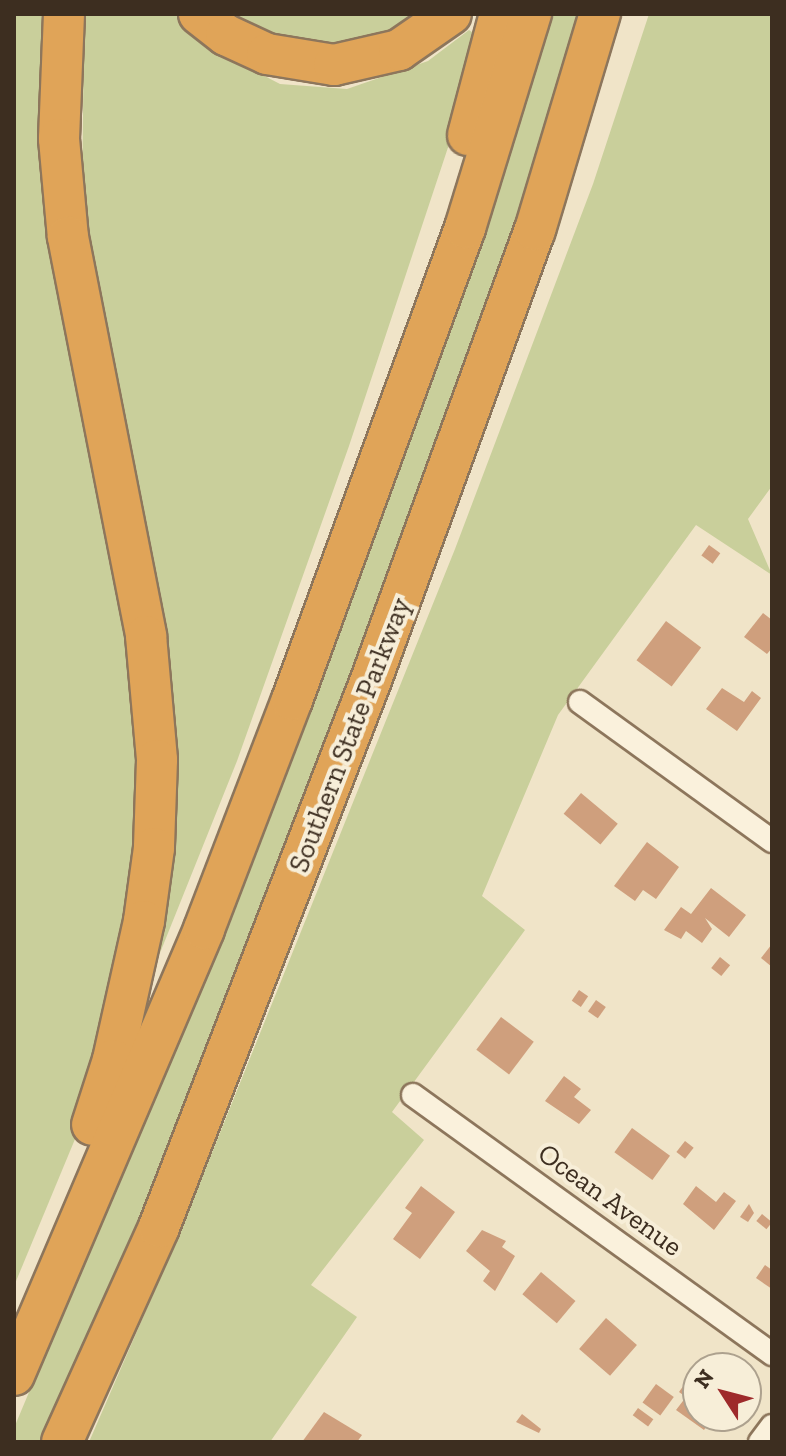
<!DOCTYPE html>
<style>
body{margin:0}
#map{position:relative;width:786px;height:1456px;overflow:hidden;background:#f0e4c8;font-family:"Zilla Slab",serif}
div>[style]{position:absolute}
.green>*{inset:0;background:#c9cf9b}
.building>*{inset:0;background:#cf9f7d;transform-origin:0 0}
.roads{filter:drop-shadow(2px 0 #8d765c) drop-shadow(-2px 0 #8d765c) drop-shadow(0 2px #8d765c) drop-shadow(0 -2px #8d765c)}
.street>*{height:22px;margin:-11px;padding:0 11px;transform-origin:11px;border-radius:11px;background:#faf1dc}
.highway>*{height:40px;margin:-20px;padding:0 20px;transform-origin:20px;border-radius:20px;background:#e0a458}
span{translate:-50% -50%;white-space:nowrap;text-align:center;line-height:1.15;-webkit-text-stroke:8px #f7eed8;paint-order:stroke}
.street-label{font-size:28px;color:#3d2e20}
.frame{position:absolute;inset:0;border:16px solid #3d2e20;pointer-events:none}
.north{position:absolute;left:682px;top:1352px;width:80px;height:80px;box-sizing:border-box;background:#f7eed8;border:2px solid #ada18e;border-radius:50%;rotate:306deg;font-size:22px;font-weight:700;line-height:32px;text-align:center;color:#3d2e20}
.north::after{content:'';display:block;margin:auto;width:28px;height:36px;background:#9e2a2b;clip-path:polygon(50% 0,100% 100%,50% 72%,0 100%)}
</style>
<div id="map">
<div class="green">
<div style="clip-path:polygon(14px 14px,55px 14px,154px 743px,140px 938px,90px 1103px,14px 1286px)"></div>
<div style="clip-path:polygon(84px 14px,177px 14px,213px 49px,280px 84px,347px 89px,428px 61px,469px 30px,479px 37px,476px 63px,349px 446px,237px 761px,160px 953px,174px 823px,175px 719px,82px 212px)"></div>
<div style="clip-path:polygon(221px 14px,433px 14px,398px 43px,316px 59px)"></div>
<div style="clip-path:polygon(550px 14px,583px 14px,514px 245px,415px 519px,129px 1250px,47px 1442px,14px 1442px,14px 1428px,97px 1230px)"></div>
<div style="clip-path:polygon(649px 14px,772px 14px,772px 486px,748px 519px,772px 575px,696px 525px,558px 715px,482px 896px,525px 930px,392px 1112px,424px 1140px,311px 1285px,357px 1317px,270px 1442px,89px 1442px,180px 1232px,455px 549px,593px 184px)"></div>
</div>
<div class="building">
<div style="left:709px;top:545px;width:14px;height:13px;rotate:36deg"></div>
<div style="clip-path:polygon(763px 613px,772px 620px,772px 648px,767px 654px,744px 637px)"></div>
<div style="left:666px;top:621px;width:44px;height:49px;rotate:37deg"></div>
<div style="clip-path:polygon(722px 688px,744px 702px,752px 691px,761px 698px,737px 731px,706px 709px)"></div>
<div style="left:581px;top:793px;width:48px;height:27px;rotate:40deg"></div>
<div style="clip-path:polygon(647px 842px,679px 867px,656px 899px,643px 890px,635px 901px,614px 886px)"></div>
<div style="clip-path:polygon(711px 888px,746px 915px,729px 937px,705px 918px,712px 929px,702px 943px,686px 931px,681px 939px,664px 930px,681px 907px,691px 914px)"></div>
<div style="clip-path:polygon(772px 944px,772px 967px,761px 958px)"></div>
<div style="left:720px;top:957px;width:13px;height:14px;rotate:39deg"></div>
<div style="left:579px;top:990px;width:11px;height:13px;rotate:34deg"></div>
<div style="left:596px;top:1000px;width:12px;height:14px;rotate:35deg"></div>
<div style="left:501px;top:1017px;width:41px;height:41px;rotate:37deg"></div>
<div style="clip-path:polygon(564px 1076px,581px 1089px,574px 1097px,591px 1110px,579px 1124px,545px 1101px)"></div>
<div style="left:632px;top:1128px;width:47px;height:30px;rotate:36deg"></div>
<div style="left:685px;top:1141px;width:11px;height:14px;rotate:38deg"></div>
<div style="clip-path:polygon(421px 1186px,455px 1212px,420px 1259px,393px 1239px,412px 1213px,405px 1208px)"></div>
<div style="clip-path:polygon(696px 1186px,716px 1202px,724px 1192px,736px 1201px,714px 1230px,683px 1204px)"></div>
<div style="clip-path:polygon(749px 1204px,754px 1213px,748px 1222px,740px 1217px)"></div>
<div style="left:762px;top:1214px;width:13px;height:9px;rotate:39deg"></div>
<div style="clip-path:polygon(482px 1230px,506px 1241px,502px 1247px,515px 1256px,495px 1291px,483px 1281px,490px 1271px,466px 1251px)"></div>
<div style="clip-path:polygon(765px 1265px,772px 1270px,772px 1289px,756px 1278px)"></div>
<div style="left:541px;top:1272px;width:45px;height:29px;rotate:40deg"></div>
<div style="left:606px;top:1318px;width:41px;height:41px;rotate:41deg"></div>
<div style="clip-path:polygon(693px 1372px,698px 1375px,698px 1416px,713px 1416px,704px 1430px,676px 1410px,686px 1397px,679px 1392px)"></div>
<div style="left:656px;top:1384px;width:22px;height:23px;rotate:36deg"></div>
<div style="left:638px;top:1408px;width:19px;height:9px;rotate:36deg"></div>
<div style="clip-path:polygon(324px 1412px,362px 1435px,357px 1442px,302px 1442px)"></div>
<div style="clip-path:polygon(522px 1414px,541px 1429px,539px 1433px,516px 1422px)"></div>
</div>
<div class="roads">
<div class="street">
<div style="left:580px;top:702px;width:237px;rotate:35.9deg"></div>
<div style="left:413px;top:1095px;width:443px;rotate:35.8deg"></div>
<div style="left:760px;top:1442px;width:20px;rotate:-53deg"></div>
</div>
<div class="highway">
<div style="left:64px;top:14px;width:125px;rotate:92.3deg"></div>
<div style="left:59px;top:139px;width:98px;rotate:84.8deg"></div>
<div style="left:68px;top:237px;width:407px;rotate:78.9deg"></div>
<div style="left:146px;top:636px;width:124px;rotate:84.9deg"></div>
<div style="left:157px;top:760px;width:88px;rotate:92deg"></div>
<div style="left:154px;top:848px;width:74px;rotate:97.8deg"></div>
<div style="left:144px;top:921px;width:142px;rotate:102.6deg"></div>
<div style="left:113px;top:1060px;width:68px;rotate:107.9deg"></div>
<div style="left:199px;top:14px;width:34px;rotate:38deg"></div>
<div style="left:226px;top:35px;width:45px;rotate:24.9deg"></div>
<div style="left:267px;top:54px;width:68px;rotate:9.3deg"></div>
<div style="left:334px;top:65px;width:67px;rotate:-13deg"></div>
<div style="left:399px;top:50px;width:63px;rotate:-34.7deg"></div>
<div style="left:468px;top:135px;width:125px;rotate:-75.2deg"></div>
<div style="left:14px;top:1375px;width:485px;rotate:-66.9deg"></div>
<div style="left:204px;top:929px;width:245px;rotate:-69deg"></div>
<div style="left:292px;top:700px;width:503px;rotate:-69.87deg"></div>
<div style="left:465px;top:228px;width:224px;rotate:-72.9deg"></div>
<div style="left:62px;top:1442px;width:236px;rotate:-65.7deg"></div>
<div style="left:159px;top:1227px;width:587px;rotate:-68.82deg"></div>
<div style="left:371px;top:680px;width:479px;rotate:-70deg"></div>
<div style="left:535px;top:230px;width:226px;rotate:-73.3deg"></div>
</div>
</div>
<div class="street-label">
<span style="left:350px;top:735px;rotate:-69deg">Southern State Parkway</span>
<span style="left:610px;top:1200px;rotate:36deg">Ocean Avenue</span>
</div>
<div class="frame"></div>
<div class="north">N</div>
</div>
